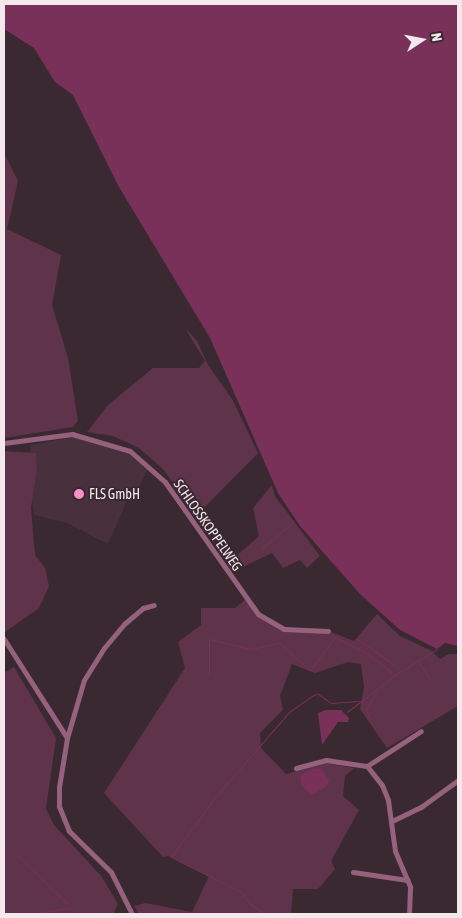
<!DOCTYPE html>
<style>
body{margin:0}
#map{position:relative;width:462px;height:918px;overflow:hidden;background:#3a2931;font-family:"Asap Condensed",sans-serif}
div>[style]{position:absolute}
.built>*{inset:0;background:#48303c}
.green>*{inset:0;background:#5f344a}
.water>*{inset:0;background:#793059}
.stream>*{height:1px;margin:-0.5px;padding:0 0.5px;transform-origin:0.5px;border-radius:0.5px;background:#793059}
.minor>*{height:5px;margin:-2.5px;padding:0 2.5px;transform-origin:2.5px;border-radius:2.5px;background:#96617c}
.dots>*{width:14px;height:14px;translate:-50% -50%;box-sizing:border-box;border:2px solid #3a2931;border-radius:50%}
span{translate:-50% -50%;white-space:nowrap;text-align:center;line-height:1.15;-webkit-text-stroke:4px #3a2931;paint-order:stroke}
.poi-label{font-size:14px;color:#f4e8ed}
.left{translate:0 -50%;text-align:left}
.street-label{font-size:14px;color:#f4e8ed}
.frame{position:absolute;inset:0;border:5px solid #f4e8ed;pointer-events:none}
.north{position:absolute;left:397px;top:15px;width:50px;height:50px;-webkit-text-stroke:4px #3a2931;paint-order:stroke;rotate:79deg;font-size:14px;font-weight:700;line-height:20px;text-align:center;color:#f4e8ed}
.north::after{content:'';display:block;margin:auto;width:18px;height:22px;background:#f4e8ed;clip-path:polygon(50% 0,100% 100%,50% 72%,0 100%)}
</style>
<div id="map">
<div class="built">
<div style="clip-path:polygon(74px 437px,128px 451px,148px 469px,138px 489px,129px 487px,123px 498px,127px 501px,108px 544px,67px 523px,34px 515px,32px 499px,37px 469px,36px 454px,30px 453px,31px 445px)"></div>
</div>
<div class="green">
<div style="clip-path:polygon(4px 153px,18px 181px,7px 229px,61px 255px,52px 305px,68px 358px,78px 421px,73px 427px,4px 438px)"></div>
<div style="clip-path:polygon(185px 328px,197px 341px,208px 365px,232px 399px,258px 453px,197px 515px,163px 469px,139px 448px,113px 436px,87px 432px,108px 405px,153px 368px,199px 368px,205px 361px)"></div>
<div style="clip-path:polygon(4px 451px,36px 453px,37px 469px,31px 508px,35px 555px,45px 568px,49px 586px,39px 608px,5px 632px)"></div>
<div style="clip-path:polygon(272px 485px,275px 496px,320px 556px,307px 568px,300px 560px,283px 568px,272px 553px,232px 572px,227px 564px,259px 536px,253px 508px)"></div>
<div style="clip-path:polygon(246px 599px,258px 614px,283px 628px,328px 631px,354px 641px,377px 614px,400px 636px,430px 650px,440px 659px,449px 654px,458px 654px,458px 706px,387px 748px,360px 709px,364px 687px,361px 664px,348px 662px,315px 673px,292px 664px,280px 696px,283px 710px,260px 733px,261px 748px,286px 774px,326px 763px,354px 768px,345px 776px,343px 796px,359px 810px,331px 861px,335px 869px,318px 889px,293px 889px,291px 914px,139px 914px,134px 906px,145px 903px,192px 912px,209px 876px,168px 856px,163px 857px,104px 793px,185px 668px,178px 642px,201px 625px,201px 608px,235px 608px)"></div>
<div style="clip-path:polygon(14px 667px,56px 738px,46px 809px,54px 825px,102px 877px,118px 904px,113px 914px,4px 914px,4px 673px)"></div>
</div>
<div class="water">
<div style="clip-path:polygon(4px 4px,458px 4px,458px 646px,445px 643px,437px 649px,400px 630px,360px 594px,300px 526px,278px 493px,210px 338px,119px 187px,73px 95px,55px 82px,34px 48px,4px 29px)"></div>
<div style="clip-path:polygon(326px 710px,341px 710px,349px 718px,348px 722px,338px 722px,322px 745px,318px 713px)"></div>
<div style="clip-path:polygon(314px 768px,322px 769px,329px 780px,327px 786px,312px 795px,302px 786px,300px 775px)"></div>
</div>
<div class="stream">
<div style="left:262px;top:548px;width:38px;rotate:-40deg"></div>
<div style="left:357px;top:639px;width:47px;rotate:34.7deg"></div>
<div style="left:419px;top:662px;width:21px;rotate:59deg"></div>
<div style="left:209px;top:676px;width:37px;rotate:-90deg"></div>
<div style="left:209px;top:639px;width:43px;rotate:13.4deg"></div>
<div style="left:251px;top:649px;width:30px;rotate:-12deg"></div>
<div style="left:280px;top:643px;width:40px;rotate:42deg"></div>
<div style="left:310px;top:670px;width:41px;rotate:-52.9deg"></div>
<div style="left:335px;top:637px;width:37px;rotate:27deg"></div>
<div style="left:368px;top:654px;width:34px;rotate:38deg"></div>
<div style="left:347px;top:712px;width:61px;rotate:-37.6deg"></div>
<div style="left:395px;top:675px;width:49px;rotate:-31.8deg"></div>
<div style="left:371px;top:722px;width:13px;rotate:-113deg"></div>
<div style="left:366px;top:710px;width:23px;rotate:-59deg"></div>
<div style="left:17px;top:855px;width:71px;rotate:43.9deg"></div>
<div style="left:33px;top:914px;width:40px;rotate:-10deg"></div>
<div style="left:265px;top:914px;width:18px;rotate:-146deg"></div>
<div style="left:250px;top:904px;width:15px;rotate:-127deg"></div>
<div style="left:241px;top:892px;width:78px;rotate:-153.4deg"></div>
<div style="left:171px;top:857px;width:79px;rotate:-53.3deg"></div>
<div style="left:218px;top:794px;width:108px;rotate:-49.1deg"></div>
<div style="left:289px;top:712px;width:29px;rotate:-35deg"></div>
<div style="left:313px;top:695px;width:5px;rotate:-11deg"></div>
<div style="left:318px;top:694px;width:16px;rotate:35deg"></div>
<div style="left:331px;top:703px;width:28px;rotate:-4deg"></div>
</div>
<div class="minor">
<div style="left:4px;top:443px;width:69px;rotate:-7.5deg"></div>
<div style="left:72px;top:434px;width:60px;rotate:16.3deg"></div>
<div style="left:130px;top:451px;width:47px;rotate:41.5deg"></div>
<div style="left:165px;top:482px;width:161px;rotate:54.8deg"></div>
<div style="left:258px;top:614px;width:30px;rotate:30deg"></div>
<div style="left:284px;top:629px;width:44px;rotate:2.6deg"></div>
<div style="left:4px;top:639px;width:117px;rotate:57.5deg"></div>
<div style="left:367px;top:766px;width:24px;rotate:52deg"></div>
<div style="left:382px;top:785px;width:16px;rotate:68deg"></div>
<div style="left:388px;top:800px;width:51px;rotate:82.2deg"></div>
<div style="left:395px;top:851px;width:39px;rotate:67deg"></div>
<div style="left:410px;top:887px;width:27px;rotate:92deg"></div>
<div style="left:367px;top:766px;width:64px;rotate:-32.9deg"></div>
<div style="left:296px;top:768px;width:31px;rotate:-15deg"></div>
<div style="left:326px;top:760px;width:41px;rotate:8.3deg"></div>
<div style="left:392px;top:821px;width:32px;rotate:-26deg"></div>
<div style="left:421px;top:807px;width:46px;rotate:-36.1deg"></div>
<div style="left:353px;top:872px;width:55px;rotate:8.4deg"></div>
<div style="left:132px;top:914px;width:47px;rotate:-116.6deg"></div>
<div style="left:111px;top:872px;width:59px;rotate:-135.7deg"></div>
<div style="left:69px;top:831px;width:27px;rotate:-112deg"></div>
<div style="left:59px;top:806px;width:19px;rotate:-90deg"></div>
<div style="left:59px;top:787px;width:50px;rotate:-80.7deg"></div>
<div style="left:67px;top:738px;width:60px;rotate:-73.7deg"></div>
<div style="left:84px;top:680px;width:38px;rotate:-58deg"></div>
<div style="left:104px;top:648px;width:31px;rotate:-50deg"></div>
<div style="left:124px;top:624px;width:25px;rotate:-40deg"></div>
<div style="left:143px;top:608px;width:11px;rotate:-15deg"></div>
</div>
<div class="dots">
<div style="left:79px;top:494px;background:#fa8fc7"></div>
</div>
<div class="poi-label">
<span class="left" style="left:89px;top:494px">FLS GmbH</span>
</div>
<div class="street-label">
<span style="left:208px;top:525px;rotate:55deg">SCHLOSSKOPPELWEG</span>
</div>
<div class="frame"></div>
<div class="north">N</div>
</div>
